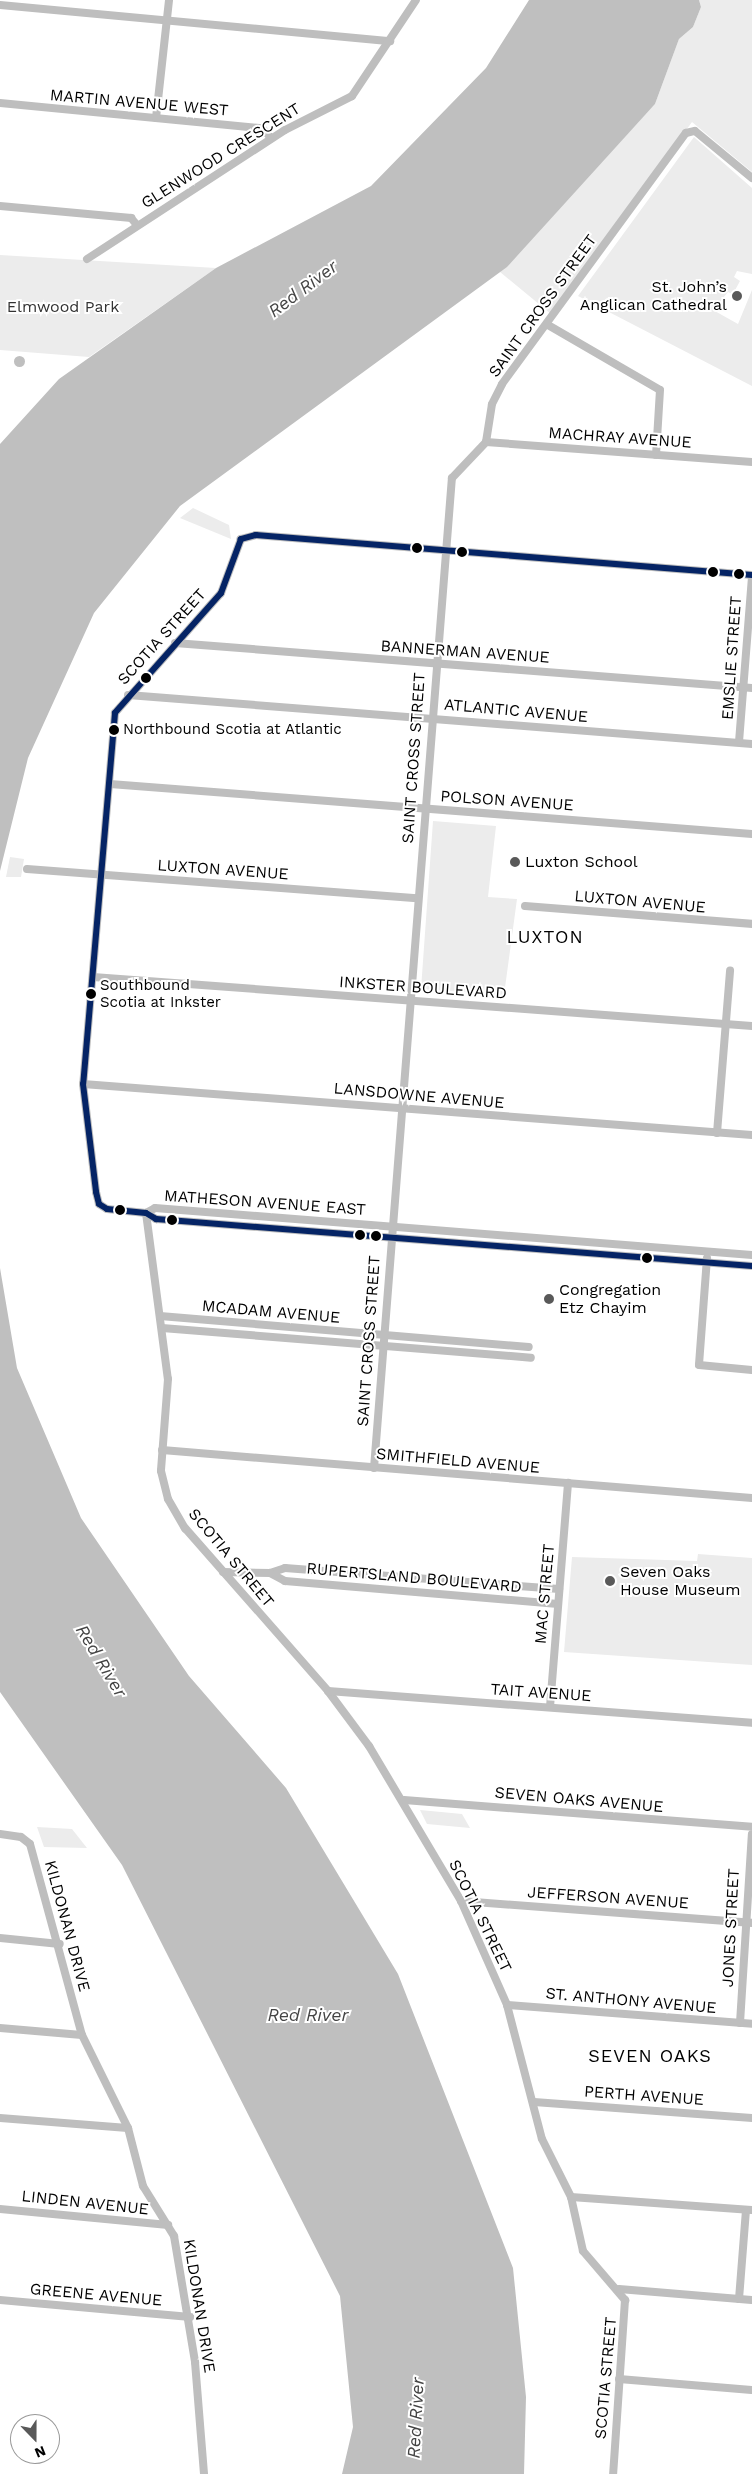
<!DOCTYPE html>
<meta charset="utf-8">
<style>
body{margin:0}
#map{position:relative;width:752px;height:2474px;overflow:hidden;background:#fff;font-family:"Work Sans",sans-serif}
div>[style]{position:absolute}
.green>*{inset:0;background:#ececec}
.water>*{inset:0;background:#bfbfbf}
.round{border-radius:50%}
.minor>*{height:8px;margin:-4px;padding:0 4px;transform-origin:4px;border-radius:4px;background:#bebebe}
.bus-1>*{height:6px;margin:-3px;padding:0 3px;transform-origin:3px;border-radius:3px;background:#052465}
.dots>*{width:14px;height:14px;translate:-50% -50%;box-sizing:border-box;border:2px solid #fff;border-radius:50%}
span{translate:-50% -50%;white-space:nowrap;text-align:center;line-height:1.15;-webkit-text-stroke:4px #fff;paint-order:stroke}
.bus-label{font-size:15px;color:#000}
.left{translate:0 -50%;text-align:left}
.street-label{font-size:16px;color:#000}
.poi-label{font-size:16px;color:#000}
.right{translate:-100% -50%;text-align:right}
.park-label{font-size:16px;color:#333}
.water-label{font-size:18px;color:#444;font-style:italic}
.neighbourhood-label{font-size:18px;color:#000;letter-spacing:1px}
.north{position:absolute;left:10px;top:2414px;width:50px;height:50px;box-sizing:border-box;background:#fff;border:1px solid #999;border-radius:50%;rotate:158deg;font-size:14px;font-weight:700;line-height:20px;text-align:center;color:#000}
.north::after{content:'';display:block;margin:auto;width:18px;height:22px;background:#595959;clip-path:polygon(50% 0,100% 100%,50% 72%,0 100%)}
</style>
<div id="map">
<div class="green">
<div style="clip-path:polygon(699px 0,752px 0,752px 172px,692px 122px,551px 314px,500px 272px,655px 104px,679px 39px,693px 27px,701px 7px)"></div>
<div style="clip-path:polygon(694px 137px,752px 188px,752px 274px,737px 271px,734px 277px,740px 281px,733px 294px,728px 292px,713px 310px,738px 324px,752px 290px,752px 386px,578px 296px)"></div>
<div style="clip-path:polygon(0 255px,216px 268px,89px 357px,0 350px)"></div>
<div style="clip-path:polygon(193px 508px,229px 525px,231px 539px,180px 518px)"></div>
<div style="clip-path:polygon(433px 821px,496px 826px,488px 897px,517px 899px,504px 995px,421px 989px)"></div>
<div style="clip-path:polygon(10px 857px,24px 859px,21px 877px,6px 877px)"></div>
<div style="clip-path:polygon(698px 1554px,752px 1558px,752px 1665px,564px 1652px,572px 1557px,697px 1561px)"></div>
<div style="clip-path:polygon(420px 1810px,462px 1814px,470px 1828px,427px 1824px)"></div>
<div style="clip-path:polygon(37px 1827px,72px 1829px,87px 1848px,44px 1847px)"></div>
</div>
<div class="water">
<div style="clip-path:polygon(529px 0,699px 0,701px 7px,693px 27px,679px 39px,655px 104px,507px 267px,180px 506px,94px 613px,28px 758px,0 871px,0 444px,59px 379px,216px 268px,371px 186px,486px 68px)"></div>
<div class="round" style="left:13.5px;top:355.5px;width:11px;height:11px"></div>
<div style="clip-path:polygon(0 1268px,17px 1368px,81px 1518px,189px 1676px,286px 1788px,398px 1974px,513px 2268px,526px 2397px,524px 2474px,342px 2474px,353px 2427px,340px 2296px,122px 1865px,0 1692px)"></div>
</div>
<div class="minor">
<div style="left:0;top:5px;width:392px;rotate:5.3deg"></div>
<div style="left:0;top:103px;width:263px;rotate:5.5deg"></div>
<div style="left:262px;top:128px;width:13px;rotate:48deg"></div>
<div style="left:156px;top:118px;width:119px;rotate:-83.7deg"></div>
<div style="left:0;top:206px;width:132px;rotate:5.2deg"></div>
<div style="left:131px;top:218px;width:9px;rotate:49deg"></div>
<div style="left:87px;top:259px;width:236px;rotate:-33.1deg"></div>
<div style="left:285px;top:130px;width:75px;rotate:-26.9deg"></div>
<div style="left:352px;top:96px;width:115px;rotate:-56.3deg"></div>
<div style="left:548px;top:325px;width:129px;rotate:30.1deg"></div>
<div style="left:660px;top:390px;width:65px;rotate:93.5deg"></div>
<div style="left:486px;top:442px;width:267px;rotate:4.3deg"></div>
<div style="left:752px;top:575px;width:498px;rotate:-175.4deg"></div>
<div style="left:256px;top:535px;width:16px;rotate:165deg"></div>
<div style="left:241px;top:539px;width:58px;rotate:110.3deg"></div>
<div style="left:221px;top:593px;width:160px;rotate:131.5deg"></div>
<div style="left:115px;top:713px;width:372px;rotate:94.9deg"></div>
<div style="left:83px;top:1084px;width:109px;rotate:83.1deg"></div>
<div style="left:96px;top:1192px;width:12px;rotate:76deg"></div>
<div style="left:99px;top:1204px;width:9px;rotate:32deg"></div>
<div style="left:107px;top:1209px;width:39px;rotate:6deg"></div>
<div style="left:146px;top:1213px;width:12px;rotate:31deg"></div>
<div style="left:156px;top:1219px;width:598px;rotate:4.51deg"></div>
<div style="left:175px;top:643px;width:579px;rotate:4.46deg"></div>
<div style="left:128px;top:695px;width:626px;rotate:4.49deg"></div>
<div style="left:739px;top:742px;width:167px;rotate:-85.5deg"></div>
<div style="left:110px;top:784px;width:644px;rotate:4.45deg"></div>
<div style="left:27px;top:869px;width:391px;rotate:4.3deg"></div>
<div style="left:525px;top:906px;width:228px;rotate:4.5deg"></div>
<div style="left:93px;top:977px;width:661px;rotate:4.25deg"></div>
<div style="left:83px;top:1084px;width:671px;rotate:4.36deg"></div>
<div style="left:717px;top:1133px;width:163px;rotate:-85.4deg"></div>
<div style="left:146px;top:1213px;width:167px;rotate:82.5deg"></div>
<div style="left:168px;top:1379px;width:92px;rotate:94.4deg"></div>
<div style="left:161px;top:1471px;width:29px;rotate:76deg"></div>
<div style="left:168px;top:1499px;width:34px;rotate:60deg"></div>
<div style="left:185px;top:1528px;width:217px;rotate:48.7deg"></div>
<div style="left:328px;top:1691px;width:69px;rotate:53.3deg"></div>
<div style="left:369px;top:1746px;width:180px;rotate:59.3deg"></div>
<div style="left:461px;top:1901px;width:114px;rotate:66.1deg"></div>
<div style="left:507px;top:2005px;width:138px;rotate:75.4deg"></div>
<div style="left:542px;top:2139px;width:65px;rotate:63.4deg"></div>
<div style="left:571px;top:2197px;width:55px;rotate:77.5deg"></div>
<div style="left:583px;top:2251px;width:65px;rotate:49.4deg"></div>
<div style="left:625px;top:2300px;width:174px;rotate:93.9deg"></div>
<div style="left:146px;top:1213px;width:10px;rotate:-29deg"></div>
<div style="left:155px;top:1208px;width:599px;rotate:4.5deg"></div>
<div style="left:707px;top:1258px;width:107px;rotate:94.3deg"></div>
<div style="left:699px;top:1365px;width:53px;rotate:5.4deg"></div>
<div style="left:160px;top:1316px;width:370px;rotate:4.8deg"></div>
<div style="left:162px;top:1328px;width:370px;rotate:4.6deg"></div>
<div style="left:162px;top:1450px;width:592px;rotate:4.65deg"></div>
<div style="left:374px;top:1468px;width:993px;rotate:-85.5deg"></div>
<div style="left:452px;top:478px;width:50px;rotate:-46.6deg"></div>
<div style="left:486px;top:442px;width:38px;rotate:-81deg"></div>
<div style="left:492px;top:404px;width:22px;rotate:-63deg"></div>
<div style="left:502px;top:384px;width:311px;rotate:-53.8deg"></div>
<div style="left:686px;top:133px;width:9px;rotate:-13deg"></div>
<div style="left:695px;top:131px;width:74px;rotate:39.5deg"></div>
<div style="left:223px;top:1572px;width:47px;rotate:1.2deg"></div>
<div style="left:270px;top:1573px;width:16px;rotate:-18deg"></div>
<div style="left:285px;top:1568px;width:275px;rotate:4.4deg"></div>
<div style="left:270px;top:1573px;width:17px;rotate:28deg"></div>
<div style="left:285px;top:1581px;width:274px;rotate:4.8deg"></div>
<div style="left:328px;top:1691px;width:425px;rotate:4.3deg"></div>
<div style="left:550px;top:1707px;width:225px;rotate:-85.4deg"></div>
<div style="left:404px;top:1800px;width:349px;rotate:4.4deg"></div>
<div style="left:0;top:1834px;width:21px;rotate:8deg"></div>
<div style="left:21px;top:1837px;width:11px;rotate:38deg"></div>
<div style="left:30px;top:1844px;width:198px;rotate:74.8deg"></div>
<div style="left:82px;top:2035px;width:104px;rotate:63.7deg"></div>
<div style="left:128px;top:2128px;width:60px;rotate:75.5deg"></div>
<div style="left:143px;top:2186px;width:59px;rotate:58.2deg"></div>
<div style="left:174px;top:2236px;width:128px;rotate:80.5deg"></div>
<div style="left:195px;top:2362px;width:112px;rotate:85.4deg"></div>
<div style="left:461px;top:1901px;width:292px;rotate:4.3deg"></div>
<div style="left:0;top:1938px;width:60px;rotate:5.7deg"></div>
<div style="left:507px;top:2005px;width:246px;rotate:4.4deg"></div>
<div style="left:740px;top:2023px;width:189px;rotate:-86.4deg"></div>
<div style="left:0;top:2028px;width:82px;rotate:4.9deg"></div>
<div style="left:534px;top:2102px;width:219px;rotate:4.2deg"></div>
<div style="left:0;top:2118px;width:128px;rotate:4.5deg"></div>
<div style="left:571px;top:2197px;width:181px;rotate:4.1deg"></div>
<div style="left:0;top:2209px;width:169px;rotate:5.4deg"></div>
<div style="left:619px;top:2289px;width:133px;rotate:4.7deg"></div>
<div style="left:739px;top:2299px;width:89px;rotate:-85.5deg"></div>
<div style="left:0;top:2300px;width:191px;rotate:5.1deg"></div>
<div style="left:619px;top:2379px;width:133px;rotate:4.7deg"></div>
</div>
<div class="bus-1">
<div style="left:752px;top:575px;width:498px;rotate:-175.4deg"></div>
<div style="left:256px;top:535px;width:16px;rotate:165deg"></div>
<div style="left:241px;top:539px;width:58px;rotate:110.3deg"></div>
<div style="left:221px;top:593px;width:160px;rotate:131.5deg"></div>
<div style="left:115px;top:713px;width:372px;rotate:94.9deg"></div>
<div style="left:83px;top:1084px;width:109px;rotate:83.1deg"></div>
<div style="left:96px;top:1192px;width:12px;rotate:76deg"></div>
<div style="left:99px;top:1204px;width:9px;rotate:32deg"></div>
<div style="left:107px;top:1209px;width:39px;rotate:6deg"></div>
<div style="left:146px;top:1213px;width:12px;rotate:31deg"></div>
<div style="left:156px;top:1219px;width:598px;rotate:4.51deg"></div>
</div>
<div class="dots">
<div style="left:737px;top:296px;background:#595959"></div>
<div style="left:417px;top:548px;background:#000"></div>
<div style="left:462px;top:552px;background:#000"></div>
<div style="left:713px;top:572px;background:#000"></div>
<div style="left:739px;top:574px;background:#000"></div>
<div style="left:146px;top:678px;background:#000"></div>
<div style="left:114px;top:730px;background:#000"></div>
<div style="left:515px;top:862px;background:#595959"></div>
<div style="left:91px;top:994px;background:#000"></div>
<div style="left:120px;top:1210px;background:#000"></div>
<div style="left:172px;top:1220px;background:#000"></div>
<div style="left:360px;top:1235px;background:#000"></div>
<div style="left:376px;top:1236px;background:#000"></div>
<div style="left:647px;top:1258px;background:#000"></div>
<div style="left:549px;top:1299px;background:#595959"></div>
<div style="left:610px;top:1581px;background:#595959"></div>
</div>
<div class="bus-label">
<span class="left" style="left:123px;top:730px">Northbound Scotia at Atlantic</span>
<span class="left" style="left:100px;top:994px">Southbound<br>Scotia at Inkster</span>
</div>
<div class="street-label">
<span style="left:139px;top:103px;rotate:5deg">MARTIN AVENUE WEST</span>
<span style="left:221px;top:156px;rotate:-32deg">GLENWOOD CRESCENT</span>
<span style="left:543px;top:306px;rotate:-54deg">SAINT CROSS STREET</span>
<span style="left:620px;top:438px;rotate:4deg">MACHRAY AVENUE</span>
<span style="left:162px;top:637px;rotate:-48deg">SCOTIA STREET</span>
<span style="left:465px;top:652px;rotate:4deg">BANNERMAN AVENUE</span>
<span style="left:732px;top:658px;rotate:-86deg">EMSLIE STREET</span>
<span style="left:516px;top:711px;rotate:5deg">ATLANTIC AVENUE</span>
<span style="left:414px;top:758px;rotate:-86deg">SAINT CROSS STREET</span>
<span style="left:507px;top:801px;rotate:4deg">POLSON AVENUE</span>
<span style="left:223px;top:870px;rotate:4deg">LUXTON AVENUE</span>
<span style="left:640px;top:902px;rotate:5deg">LUXTON AVENUE</span>
<span style="left:423px;top:988px;rotate:4deg">INKSTER BOULEVARD</span>
<span style="left:419px;top:1096px;rotate:5deg">LANSDOWNE AVENUE</span>
<span style="left:265px;top:1203px;rotate:4deg">MATHESON AVENUE EAST</span>
<span style="left:271px;top:1312px;rotate:5deg">MCADAM AVENUE</span>
<span style="left:369px;top:1341px;rotate:-86deg">SAINT CROSS STREET</span>
<span style="left:458px;top:1461px;rotate:5deg">SMITHFIELD AVENUE</span>
<span style="left:231px;top:1558px;rotate:50deg">SCOTIA STREET</span>
<span style="left:414px;top:1578px;rotate:5deg">RUPERTSLAND BOULEVARD</span>
<span style="left:545px;top:1594px;rotate:-85deg">MAC STREET</span>
<span style="left:541px;top:1693px;rotate:4deg">TAIT AVENUE</span>
<span style="left:579px;top:1800px;rotate:5deg">SEVEN OAKS AVENUE</span>
<span style="left:608px;top:1898px;rotate:4deg">JEFFERSON AVENUE</span>
<span style="left:480px;top:1916px;rotate:64deg">SCOTIA STREET</span>
<span style="left:67px;top:1926px;rotate:75deg">KILDONAN DRIVE</span>
<span style="left:731px;top:1928px;rotate:-87deg">JONES STREET</span>
<span style="left:631px;top:2001px;rotate:5deg">ST. ANTHONY AVENUE</span>
<span style="left:644px;top:2096px;rotate:4deg">PERTH AVENUE</span>
<span style="left:85px;top:2203px;rotate:6deg">LINDEN AVENUE</span>
<span style="left:96px;top:2295px;rotate:5deg">GREENE AVENUE</span>
<span style="left:199px;top:2306px;rotate:81deg">KILDONAN DRIVE</span>
<span style="left:606px;top:2378px;rotate:-85deg">SCOTIA STREET</span>
</div>
<div class="poi-label">
<span class="right" style="left:727px;top:296px">St. John’s<br>Anglican Cathedral</span>
<span class="left" style="left:525px;top:862px">Luxton School</span>
<span class="left" style="left:559px;top:1299px">Congregation<br>Etz Chayim</span>
<span class="left" style="left:620px;top:1581px">Seven Oaks<br>House Museum</span>
</div>
<div class="park-label">
<span style="left:63px;top:307px">Elmwood Park</span>
</div>
<div class="water-label">
<span style="left:303px;top:289px;rotate:-37deg">Red River</span>
<span style="left:101px;top:1661px;rotate:59deg">Red River</span>
<span style="left:308px;top:2015px">Red River</span>
<span style="left:416px;top:2418px;rotate:-87deg">Red River</span>
</div>
<div class="neighbourhood-label">
<span style="left:545px;top:937px">LUXTON</span>
<span style="left:650px;top:2056px">SEVEN OAKS</span>
</div>
<div class="north">N</div>
</div>
